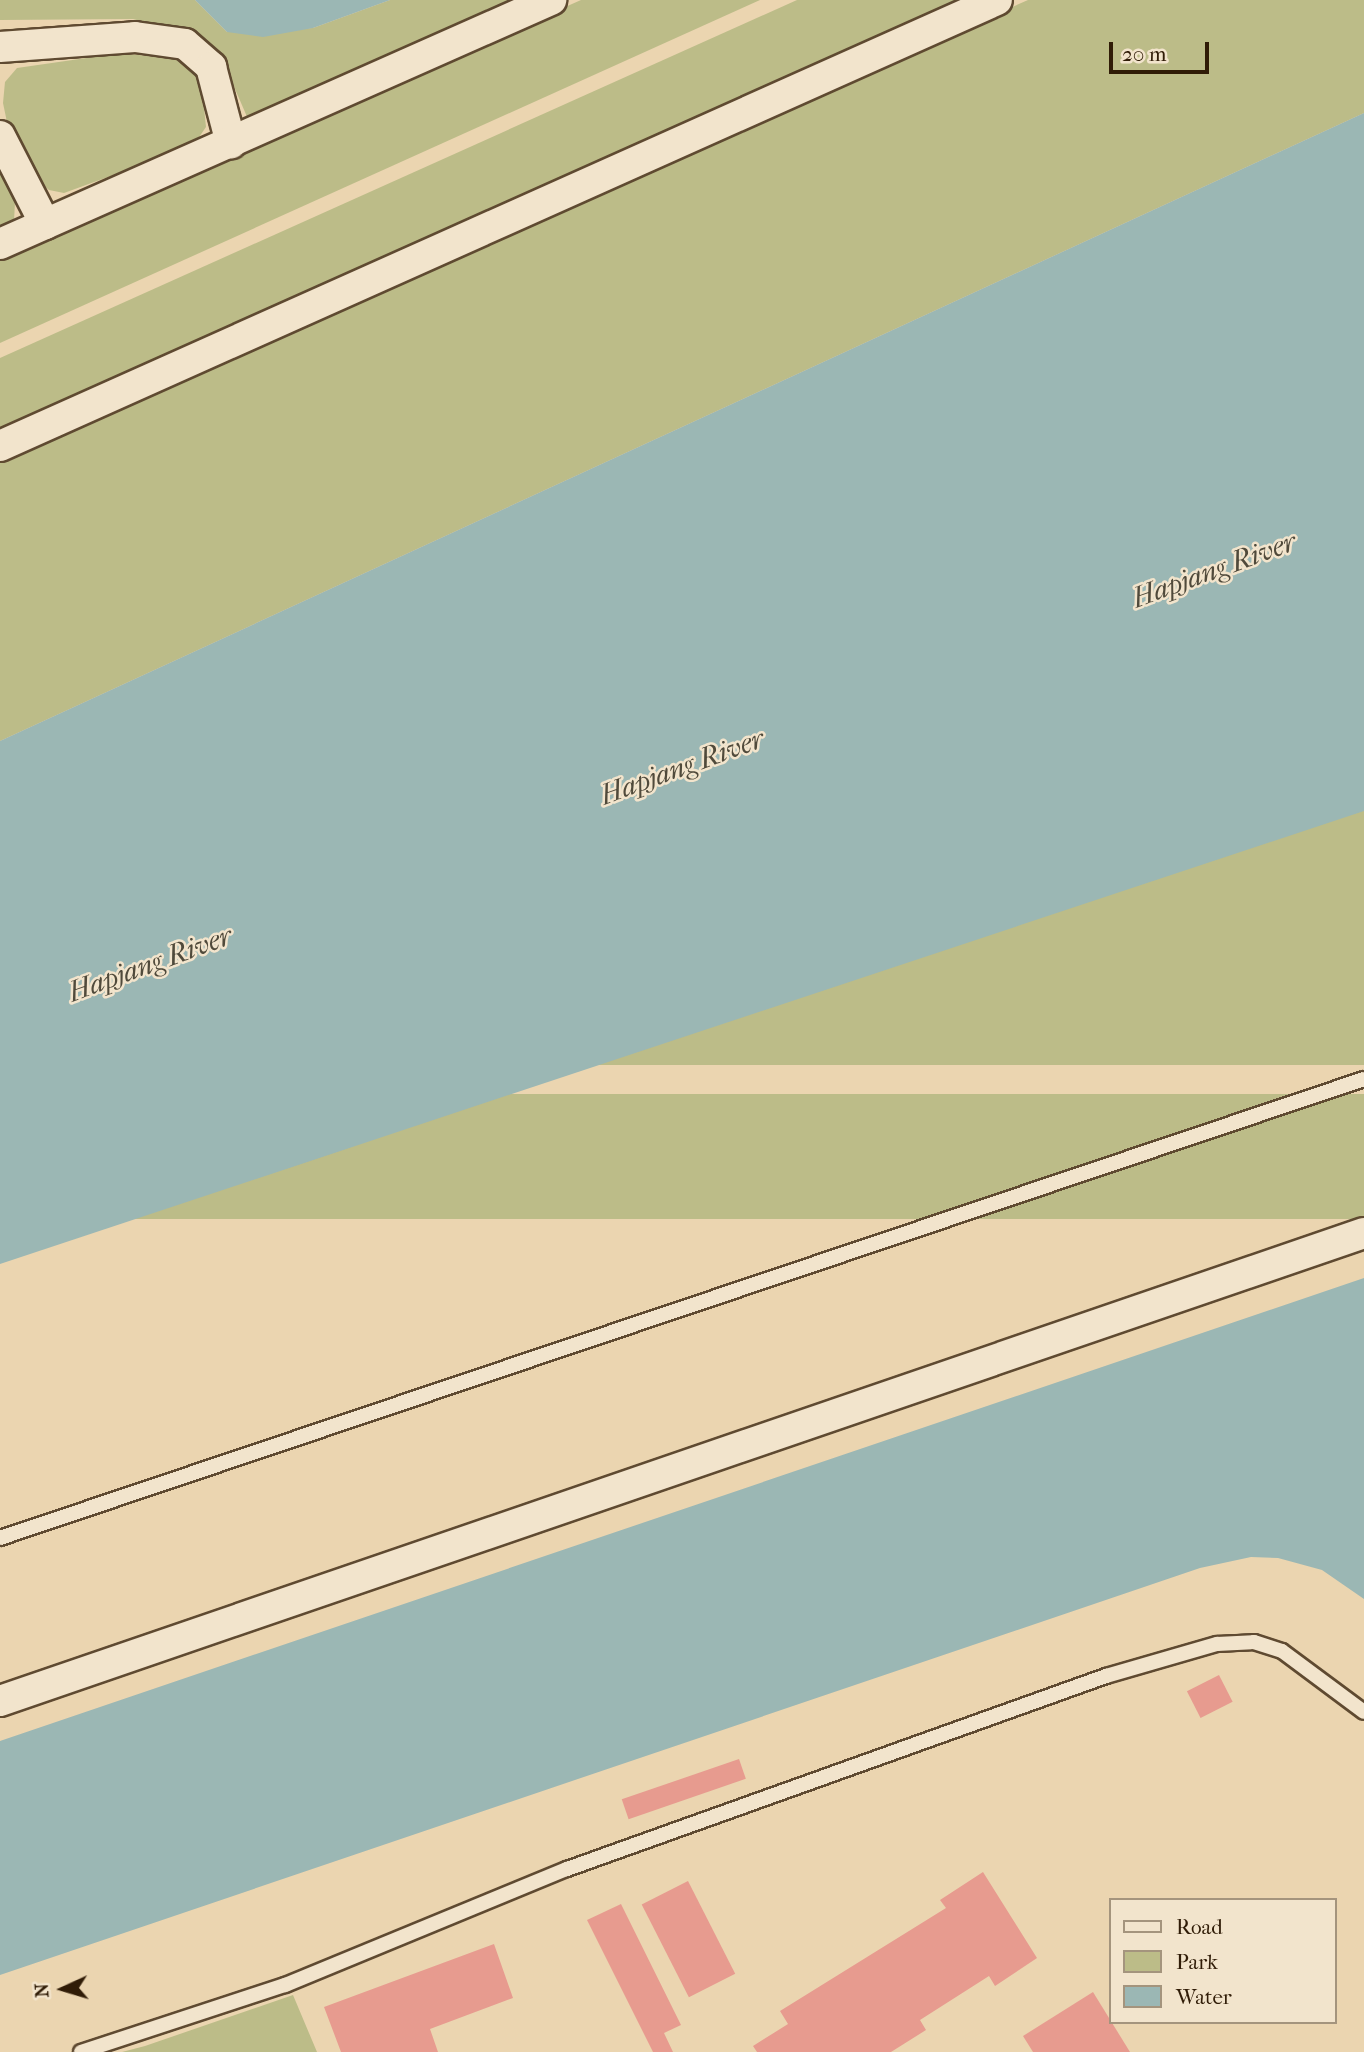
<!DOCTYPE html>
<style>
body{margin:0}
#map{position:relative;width:1364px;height:2052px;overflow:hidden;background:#ebd5b0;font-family:"IM FELL French Canon",serif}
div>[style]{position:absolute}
.green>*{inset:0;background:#bcbc88;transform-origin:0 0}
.water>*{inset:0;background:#9bb7b4}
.building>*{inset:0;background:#e79b8f;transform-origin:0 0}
.roads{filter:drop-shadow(2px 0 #5f4a31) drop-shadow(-2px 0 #5f4a31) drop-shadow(0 2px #5f4a31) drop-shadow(0 -2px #5f4a31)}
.lane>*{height:14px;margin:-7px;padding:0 7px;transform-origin:7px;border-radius:7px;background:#f2e4cc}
.street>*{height:30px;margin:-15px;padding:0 15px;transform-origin:15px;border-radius:15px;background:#f2e4cc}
span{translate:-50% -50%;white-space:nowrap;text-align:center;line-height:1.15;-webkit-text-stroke:5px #f2e4cc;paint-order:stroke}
.water-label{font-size:28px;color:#504a3b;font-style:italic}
.legend{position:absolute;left:1109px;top:1898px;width:228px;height:126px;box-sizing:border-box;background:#f2e4cc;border:2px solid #a4947d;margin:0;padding:9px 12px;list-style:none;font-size:21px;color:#301c07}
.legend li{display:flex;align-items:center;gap:14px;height:35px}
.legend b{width:35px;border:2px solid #a4947d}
.north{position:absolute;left:28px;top:1954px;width:70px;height:70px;-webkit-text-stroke:5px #f2e4cc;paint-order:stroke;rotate:266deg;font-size:19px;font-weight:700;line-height:28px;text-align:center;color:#301c07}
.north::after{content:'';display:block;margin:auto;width:24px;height:32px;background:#301c07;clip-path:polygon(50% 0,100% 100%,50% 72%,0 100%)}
.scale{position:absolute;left:1109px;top:42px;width:100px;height:32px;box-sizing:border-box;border:4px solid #301c07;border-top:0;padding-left:9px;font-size:21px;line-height:24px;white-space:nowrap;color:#301c07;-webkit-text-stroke:5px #f2e4cc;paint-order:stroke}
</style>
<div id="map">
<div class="green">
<div style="clip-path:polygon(0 0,195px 0,227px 32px,313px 28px,390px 0,518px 0,248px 119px,222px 59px,192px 35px,133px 19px,0 20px)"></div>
<div style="clip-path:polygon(581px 0,760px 0,0 343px,0 258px)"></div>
<div style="clip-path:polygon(797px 0,978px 0,0 436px,0 358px)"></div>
<div style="clip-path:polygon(1028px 0,1364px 0,1364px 113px,0 741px,0 455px)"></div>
<div style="clip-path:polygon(121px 53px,183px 60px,201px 79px,206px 127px,193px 146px,64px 193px,49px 190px,36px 179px,8px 127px,3px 103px,5px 82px,17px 68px)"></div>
<div style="clip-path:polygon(0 165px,15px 202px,14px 221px,0 233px)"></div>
<div style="left:1364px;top:811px;width:254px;height:1437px;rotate:90deg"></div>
<div style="left:1364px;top:1094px;width:125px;height:1440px;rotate:90deg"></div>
<div style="clip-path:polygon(293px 1995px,317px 2052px,122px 2052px,145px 2046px)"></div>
</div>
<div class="water">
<div style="clip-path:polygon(195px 0,390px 0,313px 28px,263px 37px,227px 32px)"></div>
<div style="clip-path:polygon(1364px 113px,1364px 811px,0 1264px,0 741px)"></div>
<div style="clip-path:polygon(1364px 1278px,1364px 1599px,1322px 1570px,1278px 1558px,1251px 1557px,1200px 1568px,0 1975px,0 1741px)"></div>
</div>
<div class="building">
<div style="left:1219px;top:1675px;width:30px;height:36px;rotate:63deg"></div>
<div style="left:739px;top:1759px;width:21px;height:124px;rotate:71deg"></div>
<div style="clip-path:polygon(983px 1872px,1037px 1958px,995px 1986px,989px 1976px,920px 2020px,926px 2030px,891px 2052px,757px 2052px,753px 2046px,788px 2024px,780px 2011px,946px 1908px,940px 1900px)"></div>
<div style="left:688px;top:1881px;width:104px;height:52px;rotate:63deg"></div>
<div style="clip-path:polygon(621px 1904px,681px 2025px,664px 2033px,673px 2052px,653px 2052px,587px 1920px)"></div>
<div style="clip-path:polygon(494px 1944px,513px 1998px,430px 2029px,438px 2052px,341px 2052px,324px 2007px)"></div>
<div style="clip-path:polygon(1093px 1992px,1130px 2052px,1033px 2052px,1023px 2036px)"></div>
</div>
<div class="roads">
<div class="lane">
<div style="left:0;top:1538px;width:1439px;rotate:-18.6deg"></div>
<div style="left:81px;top:2052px;width:215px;rotate:-18.2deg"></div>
<div style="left:285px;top:1985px;width:305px;rotate:-22.4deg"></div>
<div style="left:567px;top:1869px;width:573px;rotate:-19.7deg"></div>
<div style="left:1106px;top:1676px;width:116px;rotate:-16.1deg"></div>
<div style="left:1217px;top:1644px;width:37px;rotate:-3deg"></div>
<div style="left:1254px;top:1642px;width:29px;rotate:18deg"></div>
<div style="left:1282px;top:1651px;width:102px;rotate:36.6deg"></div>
</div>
<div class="street">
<div style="left:0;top:47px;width:135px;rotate:-4.2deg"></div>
<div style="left:135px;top:37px;width:50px;rotate:8deg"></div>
<div style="left:185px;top:44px;width:35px;rotate:41deg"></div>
<div style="left:211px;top:67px;width:79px;rotate:75.3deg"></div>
<div style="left:0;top:136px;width:99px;rotate:62.9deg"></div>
<div style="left:0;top:244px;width:603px;rotate:-23.89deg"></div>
<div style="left:0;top:446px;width:1092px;rotate:-24.1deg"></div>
<div style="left:0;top:1701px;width:1442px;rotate:-18.94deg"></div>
</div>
</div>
<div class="water-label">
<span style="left:1214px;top:570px;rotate:-20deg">Hapjang River</span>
<span style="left:682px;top:767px;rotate:-20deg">Hapjang River</span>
<span style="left:150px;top:964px;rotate:-20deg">Hapjang River</span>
</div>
<ul class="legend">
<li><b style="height:9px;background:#f2e4cc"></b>Road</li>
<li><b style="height:19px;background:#bcbc88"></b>Park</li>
<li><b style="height:19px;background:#9bb7b4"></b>Water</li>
</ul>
<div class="north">N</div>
<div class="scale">20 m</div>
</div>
